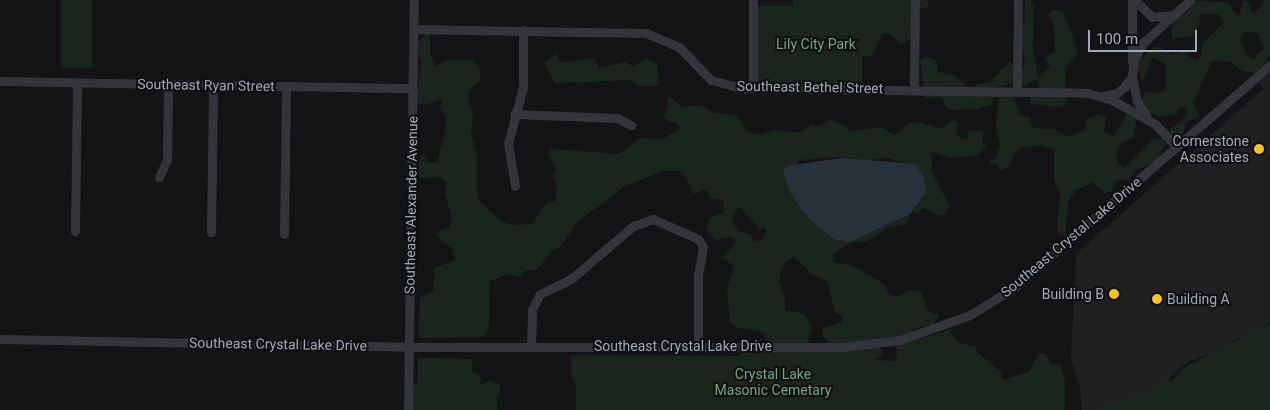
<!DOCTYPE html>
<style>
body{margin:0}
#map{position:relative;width:1270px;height:410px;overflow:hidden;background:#141416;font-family:Roboto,sans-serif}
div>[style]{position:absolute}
.built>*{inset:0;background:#202023}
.green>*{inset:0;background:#1b241d;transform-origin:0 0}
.water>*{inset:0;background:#29323b}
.minor>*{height:9px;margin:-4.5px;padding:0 4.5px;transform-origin:4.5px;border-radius:4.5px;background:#34353b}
.dots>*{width:14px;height:14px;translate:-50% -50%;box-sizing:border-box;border:2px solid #0f0f11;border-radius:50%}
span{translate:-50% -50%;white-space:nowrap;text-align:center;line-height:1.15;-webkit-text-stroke:4px #0f0f11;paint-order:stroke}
.park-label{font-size:14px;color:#79a57f}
.street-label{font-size:14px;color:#a4a9b8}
.poi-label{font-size:14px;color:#a4a9b8}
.right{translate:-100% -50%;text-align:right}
.left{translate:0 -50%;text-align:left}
.scale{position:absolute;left:1088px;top:30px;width:109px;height:22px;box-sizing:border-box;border:2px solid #a4a9b8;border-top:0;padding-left:6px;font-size:15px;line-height:18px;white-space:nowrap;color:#a4a9b8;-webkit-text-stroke:4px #0f0f11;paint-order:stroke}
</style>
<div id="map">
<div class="built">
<div style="clip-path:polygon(1270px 73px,1270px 322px,1257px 332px,1233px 341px,1228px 348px,1189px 361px,1158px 387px,1124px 404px,1105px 410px,1082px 410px,1080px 388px,1071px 359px,1076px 254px,1263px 89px,1259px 83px)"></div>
</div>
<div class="green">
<div style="left:61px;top:0;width:31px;height:68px"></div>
<div style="clip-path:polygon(793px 0,927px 0,929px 3px,928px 7px,912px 11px,913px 35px,906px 42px,901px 45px,890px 34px,882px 33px,875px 52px,868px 57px,862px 56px,862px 89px,753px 88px,753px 6px,793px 6px)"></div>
<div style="clip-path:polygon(1025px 0,1031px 0,1034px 8px,1033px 46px,1038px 78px,1050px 67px,1045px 58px,1055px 51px,1053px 22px,1048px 16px,1052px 9px,1063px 12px,1071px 32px,1078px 54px,1065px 67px,1067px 101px,1062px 107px,1030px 104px,1030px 96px,1039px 88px,1038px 81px,1034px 80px,1023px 86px,1012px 83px,997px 87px,991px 105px,975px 109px,949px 110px,941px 97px,925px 98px,920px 61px,925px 56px,936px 60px,938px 72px,953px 75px,969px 87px,992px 81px,1008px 62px,1012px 63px,1015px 70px,1023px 69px,1025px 62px,1020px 33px,1025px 22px)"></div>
<div style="clip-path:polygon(evenodd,1189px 0,1227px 2px,1239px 17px,1243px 0,1250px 3px,1250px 11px,1254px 13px,1263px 4px,1263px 0,1270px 0,1270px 54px,1264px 67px,1255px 74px,1240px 70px,1231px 62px,1212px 61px,1193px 103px,1199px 116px,1186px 123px,1182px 137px,1175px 138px,1169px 133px,1171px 129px,1186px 117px,1187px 109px,1181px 106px,1176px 115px,1158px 116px,1147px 112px,1140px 103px,1145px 92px,1160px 93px,1165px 89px,1166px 64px,1153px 57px,1142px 83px,1138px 68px,1140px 59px,1153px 47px,1161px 47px,1172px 55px,1186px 51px,1189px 57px,1197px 60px,1201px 56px,1202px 44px,1223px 23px,1223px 19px,1217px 14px,1200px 14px,1199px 26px,1193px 36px,1173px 39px,1171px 31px,1175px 17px,1177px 14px,1188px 12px,1189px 0,1251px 31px,1258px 34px,1264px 48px,1254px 59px,1247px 55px,1240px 39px,1244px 33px,1251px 31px)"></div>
<div style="clip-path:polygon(evenodd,426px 33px,430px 34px,430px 55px,435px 66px,449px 60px,473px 60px,481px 69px,479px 81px,470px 90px,468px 98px,473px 114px,471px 132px,477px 155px,477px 192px,479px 200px,500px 221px,512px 225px,532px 224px,549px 200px,555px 203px,557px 187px,553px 176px,556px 169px,548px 155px,550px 149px,620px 154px,640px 138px,663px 139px,679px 129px,677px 122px,669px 122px,664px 116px,668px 106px,667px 98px,670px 97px,682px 107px,701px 105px,714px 113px,734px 114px,749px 132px,758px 135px,775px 130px,799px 133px,812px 124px,819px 126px,832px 119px,852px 131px,881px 127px,894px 135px,910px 123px,918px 122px,942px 129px,953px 119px,959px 123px,956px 133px,961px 139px,967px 139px,968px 131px,983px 130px,982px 143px,987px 143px,979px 155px,952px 158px,931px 152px,932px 172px,950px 207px,942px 216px,923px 208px,917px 214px,914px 212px,902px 163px,890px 158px,861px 161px,840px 157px,799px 160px,795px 168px,876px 225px,909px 213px,910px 218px,905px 224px,889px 227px,868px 241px,852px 242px,833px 254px,834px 262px,853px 266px,883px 283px,890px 295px,898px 296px,909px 290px,921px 291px,928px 311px,939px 315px,933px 325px,923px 326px,902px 336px,886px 338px,880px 346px,884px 353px,875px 360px,896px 361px,897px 346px,949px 330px,959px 343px,976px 346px,977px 352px,1000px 371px,1003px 380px,1028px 372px,1039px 353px,1045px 353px,1052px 365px,1060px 363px,1065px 381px,1065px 410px,576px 410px,576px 384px,571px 377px,571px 355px,739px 356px,744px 342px,767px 342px,763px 332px,736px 327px,730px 322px,727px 288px,734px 267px,723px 257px,736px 242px,731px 237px,716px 240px,706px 231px,709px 218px,724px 212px,723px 200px,711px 199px,706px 189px,693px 194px,687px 178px,679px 171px,663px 171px,624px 187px,577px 222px,562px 245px,551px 252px,537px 270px,525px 271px,520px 277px,508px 274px,490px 281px,489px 330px,482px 337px,421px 338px,418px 336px,420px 298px,433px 292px,435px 267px,455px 261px,452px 248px,437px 237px,438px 231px,449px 227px,452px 219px,445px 193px,446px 182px,441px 177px,419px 178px,415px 171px,422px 153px,429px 163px,437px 162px,445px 132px,446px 118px,440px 107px,443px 100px,423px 105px,416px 103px,421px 63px,416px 45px,426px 33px,737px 208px,741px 208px,759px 229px,767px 229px,762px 240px,754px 241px,751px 234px,740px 232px,732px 222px,737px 208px,426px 33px,793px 256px,813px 275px,827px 281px,835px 312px,842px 316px,842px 322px,823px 328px,822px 336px,828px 341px,826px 345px,810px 343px,808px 340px,812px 328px,805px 314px,785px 310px,785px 297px,779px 282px,782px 267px,793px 256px)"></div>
<div style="clip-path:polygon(556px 54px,562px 63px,594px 58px,599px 68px,624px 62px,633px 66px,646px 59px,657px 64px,659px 86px,640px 86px,630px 80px,555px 83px,544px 63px)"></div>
<div style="clip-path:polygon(1002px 91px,1013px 95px,1021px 116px,1029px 117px,1033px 128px,1053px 129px,1068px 137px,1084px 131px,1087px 119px,1098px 114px,1106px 117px,1104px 132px,1113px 137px,1128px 113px,1137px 118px,1133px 137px,1120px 145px,1116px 152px,1118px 163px,1125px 168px,1154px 139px,1163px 138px,1166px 144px,1157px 160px,1135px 171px,1128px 180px,1117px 180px,1112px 191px,1104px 193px,1093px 182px,1075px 191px,1068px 202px,1066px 231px,1061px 236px,1057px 229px,1060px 192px,1054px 180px,1054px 150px,1042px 145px,1023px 147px,1014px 154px,1010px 165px,1003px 170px,999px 170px,997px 164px,990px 165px,990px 160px,996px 159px,1000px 145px,996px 129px,998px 100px)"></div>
<div style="clip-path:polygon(1270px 324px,1270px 410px,1094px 410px,1154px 389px,1169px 376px,1170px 383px,1185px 367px)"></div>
<div style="clip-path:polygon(418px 358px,472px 359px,472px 373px,481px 376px,480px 385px,490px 380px,500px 385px,499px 396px,496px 396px,498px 410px,411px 410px,412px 384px,418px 383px)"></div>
</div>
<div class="water">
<div style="clip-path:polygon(842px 158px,915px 164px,923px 175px,926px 192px,910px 214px,850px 242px,835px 240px,809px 219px,791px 194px,783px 172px,787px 166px)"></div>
</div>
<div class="minor">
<div style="left:1135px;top:0;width:24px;rotate:45deg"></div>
<div style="left:1152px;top:17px;width:22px;rotate:-5deg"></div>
<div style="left:414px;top:29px;width:232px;rotate:1deg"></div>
<div style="left:646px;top:33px;width:36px;rotate:23deg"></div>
<div style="left:679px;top:47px;width:46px;rotate:45.9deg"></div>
<div style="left:711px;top:80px;width:30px;rotate:15deg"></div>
<div style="left:740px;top:88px;width:348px;rotate:0.8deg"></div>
<div style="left:1088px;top:93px;width:25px;rotate:16deg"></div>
<div style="left:1112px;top:100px;width:49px;rotate:29.2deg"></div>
<div style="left:1155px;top:124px;width:32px;rotate:46deg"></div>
<div style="left:1132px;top:61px;width:61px;rotate:-90deg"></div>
<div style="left:1132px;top:76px;width:25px;rotate:79deg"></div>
<div style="left:1137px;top:101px;width:19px;rotate:58deg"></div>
<div style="left:0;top:81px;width:413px;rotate:1deg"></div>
<div style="left:753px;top:88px;width:88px;rotate:-90deg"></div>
<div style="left:914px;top:89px;width:89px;rotate:-89.4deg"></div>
<div style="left:1017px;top:91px;width:91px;rotate:-89.4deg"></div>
<div style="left:1103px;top:96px;width:14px;rotate:-12deg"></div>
<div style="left:1117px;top:93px;width:9px;rotate:-41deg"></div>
<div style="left:1124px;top:87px;width:14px;rotate:-54deg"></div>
<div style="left:1132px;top:76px;width:17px;rotate:-83deg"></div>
<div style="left:1134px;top:59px;width:20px;rotate:-60deg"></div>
<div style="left:1144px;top:42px;width:62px;rotate:-42.4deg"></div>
<div style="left:514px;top:114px;width:103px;rotate:2.2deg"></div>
<div style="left:617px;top:118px;width:16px;rotate:27deg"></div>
<div style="left:159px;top:177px;width:19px;rotate:-65deg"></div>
<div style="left:167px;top:160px;width:76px;rotate:-89.2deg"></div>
<div style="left:515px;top:186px;width:43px;rotate:-99.5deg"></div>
<div style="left:508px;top:144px;width:59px;rotate:-75.3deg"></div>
<div style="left:523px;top:87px;width:57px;rotate:-90deg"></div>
<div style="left:75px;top:231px;width:148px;rotate:-89.2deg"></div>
<div style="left:211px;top:232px;width:147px;rotate:-89.2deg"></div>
<div style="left:284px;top:234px;width:148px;rotate:-89.2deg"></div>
<div style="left:0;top:339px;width:409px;rotate:1.1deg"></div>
<div style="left:409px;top:347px;width:435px"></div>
<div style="left:844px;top:347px;width:56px;rotate:-7.1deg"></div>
<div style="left:900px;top:340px;width:74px;rotate:-19.7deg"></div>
<div style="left:970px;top:315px;width:53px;rotate:-31.9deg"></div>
<div style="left:1015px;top:287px;width:338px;rotate:-41deg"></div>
<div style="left:531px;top:345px;width:36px;rotate:-88deg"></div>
<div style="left:532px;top:309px;width:17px;rotate:-62deg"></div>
<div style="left:540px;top:294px;width:34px;rotate:-26deg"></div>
<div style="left:571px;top:279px;width:82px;rotate:-40.5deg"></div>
<div style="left:633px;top:226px;width:21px;rotate:-19deg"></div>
<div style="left:653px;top:219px;width:49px;rotate:24deg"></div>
<div style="left:698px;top:239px;width:9px;rotate:58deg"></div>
<div style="left:703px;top:247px;width:27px;rotate:100deg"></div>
<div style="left:698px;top:274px;width:72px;rotate:90deg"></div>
<div style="left:408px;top:410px;width:410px;rotate:-89.2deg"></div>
</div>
<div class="dots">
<div style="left:1259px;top:149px;background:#ffc423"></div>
<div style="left:1114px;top:294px;background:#ffc423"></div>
<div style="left:1157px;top:299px;background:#ffc423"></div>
</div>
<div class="park-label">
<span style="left:816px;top:44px">Lily City Park</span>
<span style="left:773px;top:382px">Crystal Lake<br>Masonic Cemetary</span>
</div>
<div class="street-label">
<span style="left:206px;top:85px;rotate:1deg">Southeast Ryan Street</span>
<span style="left:810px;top:87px;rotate:1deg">Southeast Bethel Street</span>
<span style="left:411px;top:205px;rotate:-89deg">Southeast Alexander Avenue</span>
<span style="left:1071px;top:237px;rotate:-40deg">Southeast Crystal Lake Drive</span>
<span style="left:278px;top:344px;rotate:1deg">Southeast Crystal Lake Drive</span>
<span style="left:683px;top:346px">Southeast Crystal Lake Drive</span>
</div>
<div class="poi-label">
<span class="right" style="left:1249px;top:149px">Cornerstone<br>Associates</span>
<span class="right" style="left:1104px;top:294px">Building B</span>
<span class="left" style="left:1167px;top:299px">Building A</span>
</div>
<div class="scale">100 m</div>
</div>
